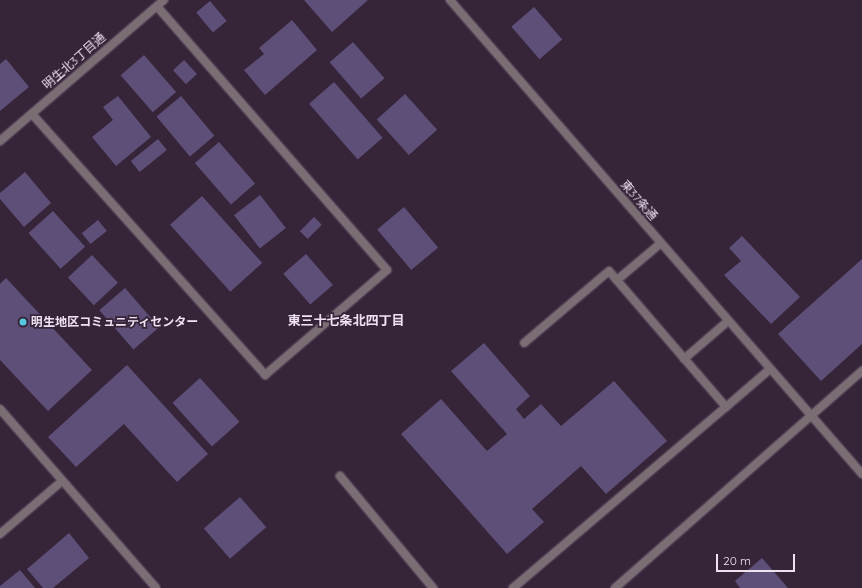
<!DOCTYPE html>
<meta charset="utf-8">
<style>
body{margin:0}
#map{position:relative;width:862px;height:588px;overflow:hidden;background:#362439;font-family:Quicksand,"Noto Sans JP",sans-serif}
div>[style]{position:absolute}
.building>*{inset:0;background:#5e4f78;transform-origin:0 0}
.roads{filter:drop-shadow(1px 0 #503f53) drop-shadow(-1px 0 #503f53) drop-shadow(0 1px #503f53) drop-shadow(0 -1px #503f53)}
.lane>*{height:8px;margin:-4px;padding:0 4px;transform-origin:4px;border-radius:4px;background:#7a6d74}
.street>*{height:8px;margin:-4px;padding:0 4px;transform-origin:4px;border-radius:4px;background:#7a6d74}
.dots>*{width:11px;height:11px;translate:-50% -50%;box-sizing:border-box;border:2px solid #362439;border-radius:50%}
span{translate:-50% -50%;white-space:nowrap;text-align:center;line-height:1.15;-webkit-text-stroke:3.5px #362439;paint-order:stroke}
.street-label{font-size:12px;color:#eee2f0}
.poi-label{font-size:12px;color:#eee2f0;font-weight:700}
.left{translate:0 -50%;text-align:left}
.neighbourhood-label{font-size:13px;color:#eee2f0;font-weight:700}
.scale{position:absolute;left:716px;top:554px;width:79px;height:18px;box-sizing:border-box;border:2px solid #eee2f0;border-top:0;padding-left:5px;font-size:12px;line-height:14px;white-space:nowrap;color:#eee2f0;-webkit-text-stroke:3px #362439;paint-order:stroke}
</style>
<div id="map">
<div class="building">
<div style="clip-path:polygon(304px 0,368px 0,332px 32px)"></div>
<div style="left:210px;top:1px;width:26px;height:18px;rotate:50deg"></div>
<div style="left:534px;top:7px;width:43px;height:30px;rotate:49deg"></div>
<div style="clip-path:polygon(292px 20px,317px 50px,265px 95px,244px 70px,264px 54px,259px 48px)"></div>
<div style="left:353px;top:42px;width:48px;height:31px;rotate:49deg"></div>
<div style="left:144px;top:55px;width:49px;height:31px;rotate:49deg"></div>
<div style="clip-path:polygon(6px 59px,29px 87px,0 111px,0 64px)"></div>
<div style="left:184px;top:60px;width:19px;height:15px;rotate:47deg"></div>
<div style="left:334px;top:82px;width:74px;height:33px;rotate:49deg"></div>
<div style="left:405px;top:94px;width:48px;height:38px;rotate:48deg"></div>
<div style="clip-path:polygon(118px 96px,151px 137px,116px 166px,92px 137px,113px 120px,103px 107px)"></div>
<div style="left:181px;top:96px;width:52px;height:32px;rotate:50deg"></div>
<div style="left:158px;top:139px;width:14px;height:35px;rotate:51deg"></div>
<div style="left:219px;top:142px;width:55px;height:32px;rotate:49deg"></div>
<div style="clip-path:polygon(25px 172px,51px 203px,24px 227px,0 199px,0 193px)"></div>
<div style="left:260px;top:195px;width:42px;height:33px;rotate:52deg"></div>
<div style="left:202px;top:196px;width:90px;height:43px;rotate:48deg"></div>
<div style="left:404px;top:207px;width:53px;height:35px;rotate:50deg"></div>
<div style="left:53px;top:211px;width:48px;height:33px;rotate:48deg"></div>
<div style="left:314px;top:217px;width:11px;height:20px;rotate:45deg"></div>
<div style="left:98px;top:220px;width:14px;height:21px;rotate:51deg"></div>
<div style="clip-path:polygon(742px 236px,800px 297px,771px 324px,724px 275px,741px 261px,729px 248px)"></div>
<div style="left:306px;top:254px;width:41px;height:30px;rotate:49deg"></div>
<div style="left:92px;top:255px;width:38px;height:33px;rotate:47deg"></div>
<div style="clip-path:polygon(862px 259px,862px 344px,821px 381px,778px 334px)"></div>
<div style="clip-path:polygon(6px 278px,92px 370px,48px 411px,0 360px,0 284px)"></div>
<div style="left:125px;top:288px;width:52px;height:34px;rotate:49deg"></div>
<div style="clip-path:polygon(484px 343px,530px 396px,516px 409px,524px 419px,541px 404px,561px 426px,614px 381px,667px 441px,606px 494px,581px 466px,532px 509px,544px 522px,507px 554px,401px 434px,441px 399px,487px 451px,507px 434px,451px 371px)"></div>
<div style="clip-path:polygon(127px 365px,208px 454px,177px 482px,124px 424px,76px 467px,48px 437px)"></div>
<div style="left:200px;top:378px;width:59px;height:37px;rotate:48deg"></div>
<div style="left:240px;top:497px;width:40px;height:48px;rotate:49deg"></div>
<div style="clip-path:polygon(69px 533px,89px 558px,53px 588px,43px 588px,27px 569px)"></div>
<div style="clip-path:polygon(762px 558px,788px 588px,740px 588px,735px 581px)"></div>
<div style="clip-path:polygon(20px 570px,35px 588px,0 588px,0 586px)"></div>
</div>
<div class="roads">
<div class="lane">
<div style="left:32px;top:114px;width:350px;rotate:48.2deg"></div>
<div style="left:265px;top:375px;width:161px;rotate:-40.7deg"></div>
<div style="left:387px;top:270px;width:350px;rotate:-131.1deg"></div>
<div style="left:617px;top:280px;width:57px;rotate:-40.1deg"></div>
<div style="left:684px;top:359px;width:58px;rotate:-40.8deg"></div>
<div style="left:726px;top:407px;width:58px;rotate:-40.8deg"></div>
<div style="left:340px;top:476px;width:146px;rotate:50.3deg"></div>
<div style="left:513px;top:588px;width:280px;rotate:-40.4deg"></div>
<div style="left:726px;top:407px;width:179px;rotate:-130.7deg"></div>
<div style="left:609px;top:271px;width:111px;rotate:139.7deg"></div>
</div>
<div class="street">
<div style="left:450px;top:0;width:628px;rotate:49deg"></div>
<div style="left:0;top:141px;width:216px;rotate:-40.7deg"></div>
<div style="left:0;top:409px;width:237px;rotate:48.9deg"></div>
<div style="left:0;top:534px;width:82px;rotate:-40.5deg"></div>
<div style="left:615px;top:588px;width:329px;rotate:-41.3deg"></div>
</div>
</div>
<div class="dots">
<div style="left:23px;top:322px;background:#56c9e0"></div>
</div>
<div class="street-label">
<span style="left:74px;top:61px;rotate:-41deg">明生北3丁目通</span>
<span style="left:639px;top:200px;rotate:49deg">東37条通</span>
</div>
<div class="poi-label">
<span class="left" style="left:31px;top:322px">明生地区コミュニティセンター</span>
</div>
<div class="neighbourhood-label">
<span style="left:346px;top:320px">東三十七条北四丁目</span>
</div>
<div class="scale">20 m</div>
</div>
